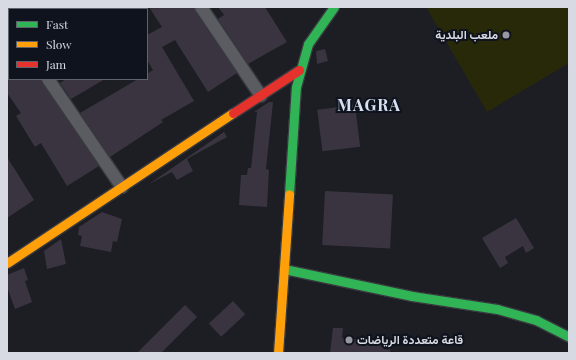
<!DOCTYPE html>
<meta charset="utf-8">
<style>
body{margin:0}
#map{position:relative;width:576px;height:360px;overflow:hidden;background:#1c1e24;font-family:"Playfair Display",Vazirmatn,serif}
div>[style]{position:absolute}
.green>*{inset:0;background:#282909}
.building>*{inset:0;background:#3a3441;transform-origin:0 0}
.roads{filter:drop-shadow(1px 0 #393a40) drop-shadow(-1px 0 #393a40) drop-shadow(0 1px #393a40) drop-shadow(0 -1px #393a40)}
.street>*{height:12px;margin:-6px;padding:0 6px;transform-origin:6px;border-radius:6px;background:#5a5c61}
.fast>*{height:9px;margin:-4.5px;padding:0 4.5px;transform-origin:4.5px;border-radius:4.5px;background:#30b455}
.slow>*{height:9px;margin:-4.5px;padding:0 4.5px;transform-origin:4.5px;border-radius:4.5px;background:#ff9f0a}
.jam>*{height:9px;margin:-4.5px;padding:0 4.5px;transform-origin:4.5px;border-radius:4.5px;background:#e5322d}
.dots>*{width:11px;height:11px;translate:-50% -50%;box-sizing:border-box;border:2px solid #0f131e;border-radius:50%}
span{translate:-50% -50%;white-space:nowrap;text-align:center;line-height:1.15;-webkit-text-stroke:4px #0f131e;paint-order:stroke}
.poi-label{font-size:12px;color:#d7dae2;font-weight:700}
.right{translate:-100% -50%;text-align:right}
.left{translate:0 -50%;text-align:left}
.district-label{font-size:16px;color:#d9e0f1;font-weight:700;letter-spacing:1px}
.frame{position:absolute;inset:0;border:8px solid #d7dae2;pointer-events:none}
.legend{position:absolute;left:8px;top:8px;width:140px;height:72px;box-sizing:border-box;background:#0f131e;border:1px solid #5f636c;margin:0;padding:5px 7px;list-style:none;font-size:12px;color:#d7dae2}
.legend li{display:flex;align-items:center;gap:8px;height:20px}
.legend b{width:20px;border:1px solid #5f636c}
</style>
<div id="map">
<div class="green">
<div style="clip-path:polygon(426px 7px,569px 7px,569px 63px,487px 112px)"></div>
</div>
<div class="building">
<div style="clip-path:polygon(149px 7px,194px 7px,237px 73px,208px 92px,175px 40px,162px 47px,194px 101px,161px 120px,163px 122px,110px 157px,80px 113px,138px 79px,147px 79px,147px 74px,153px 70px,147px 60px,147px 35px,162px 27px)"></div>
<div style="clip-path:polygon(218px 7px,265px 7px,287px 42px,248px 64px,218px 19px,224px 15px)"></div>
<div style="clip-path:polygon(325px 49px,328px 61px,317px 64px,316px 51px)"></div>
<div style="clip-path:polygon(7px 79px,41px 79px,99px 166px,67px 186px,41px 143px,35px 147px,16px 116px,21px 113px,7px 93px)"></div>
<div style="clip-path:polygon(66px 79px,105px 79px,71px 99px,60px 83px)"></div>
<div style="clip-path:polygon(269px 102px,273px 102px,266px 169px,269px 170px,267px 207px,239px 205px,241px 175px,247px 175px,248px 168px,251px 168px,257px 112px,254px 112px)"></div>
<div style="left:355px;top:105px;width:42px;height:38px;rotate:83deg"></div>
<div style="clip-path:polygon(224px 132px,227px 137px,187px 159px,193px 171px,177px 180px,172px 172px,149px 184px)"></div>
<div style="clip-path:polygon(7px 157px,34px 200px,7px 218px)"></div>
<div style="left:325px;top:191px;width:68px;height:54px;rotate:3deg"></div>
<div style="clip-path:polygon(102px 212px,122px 219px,117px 242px,113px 241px,111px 252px,80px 246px,82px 236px,78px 235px,79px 227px)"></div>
<div style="clip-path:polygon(516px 218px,534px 248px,526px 253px,523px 246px,505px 257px,508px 263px,500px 268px,482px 238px)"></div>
<div style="clip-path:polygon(61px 239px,66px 264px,47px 269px,44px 251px)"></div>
<div style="clip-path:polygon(24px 268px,28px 280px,25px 281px,32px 302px,15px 309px,7px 287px,7px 275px)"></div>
<div style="left:233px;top:301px;width:18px;height:33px;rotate:47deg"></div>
<div style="clip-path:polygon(185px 305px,197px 317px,161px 353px,137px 353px)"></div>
<div style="clip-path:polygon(333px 328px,343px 328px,342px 338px,391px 342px,390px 353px,330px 353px)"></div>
</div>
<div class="roads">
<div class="street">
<div style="left:201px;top:7px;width:107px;rotate:56deg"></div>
<div style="left:10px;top:9px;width:4px;rotate:-34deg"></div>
<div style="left:7px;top:18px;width:4px;rotate:56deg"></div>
<div style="left:48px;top:79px;width:131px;rotate:55.6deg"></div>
</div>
<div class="fast">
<div style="left:289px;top:194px;width:107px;rotate:-86.3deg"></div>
<div style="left:296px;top:87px;width:45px;rotate:-74.4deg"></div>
<div style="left:308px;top:44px;width:45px;rotate:-54.9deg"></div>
<div style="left:284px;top:269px;width:131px;rotate:11.9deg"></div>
<div style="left:412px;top:296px;width:86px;rotate:8.7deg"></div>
<div style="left:497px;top:309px;width:41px;rotate:15.8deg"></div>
<div style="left:536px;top:320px;width:37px;rotate:27deg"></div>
</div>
<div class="slow">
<div style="left:7px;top:263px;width:271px;rotate:-33.6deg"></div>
<div style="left:278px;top:353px;width:159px;rotate:-86deg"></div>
</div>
<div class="jam">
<div style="left:233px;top:113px;width:79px;rotate:-33.1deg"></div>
</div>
</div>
<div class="dots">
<div style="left:506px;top:35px;background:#9698a0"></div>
<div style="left:349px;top:340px;background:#9698a0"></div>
</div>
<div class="poi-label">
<span class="right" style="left:498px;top:35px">ملعب البلدية</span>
<span class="left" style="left:357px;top:340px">قاعة متعددة الرياضات</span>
</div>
<div class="district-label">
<span style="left:369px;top:105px">MAGRA</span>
</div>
<div class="frame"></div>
<ul class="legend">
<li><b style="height:5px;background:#30b455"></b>Fast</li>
<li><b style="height:5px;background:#ff9f0a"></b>Slow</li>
<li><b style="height:5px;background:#e5322d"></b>Jam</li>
</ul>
</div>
